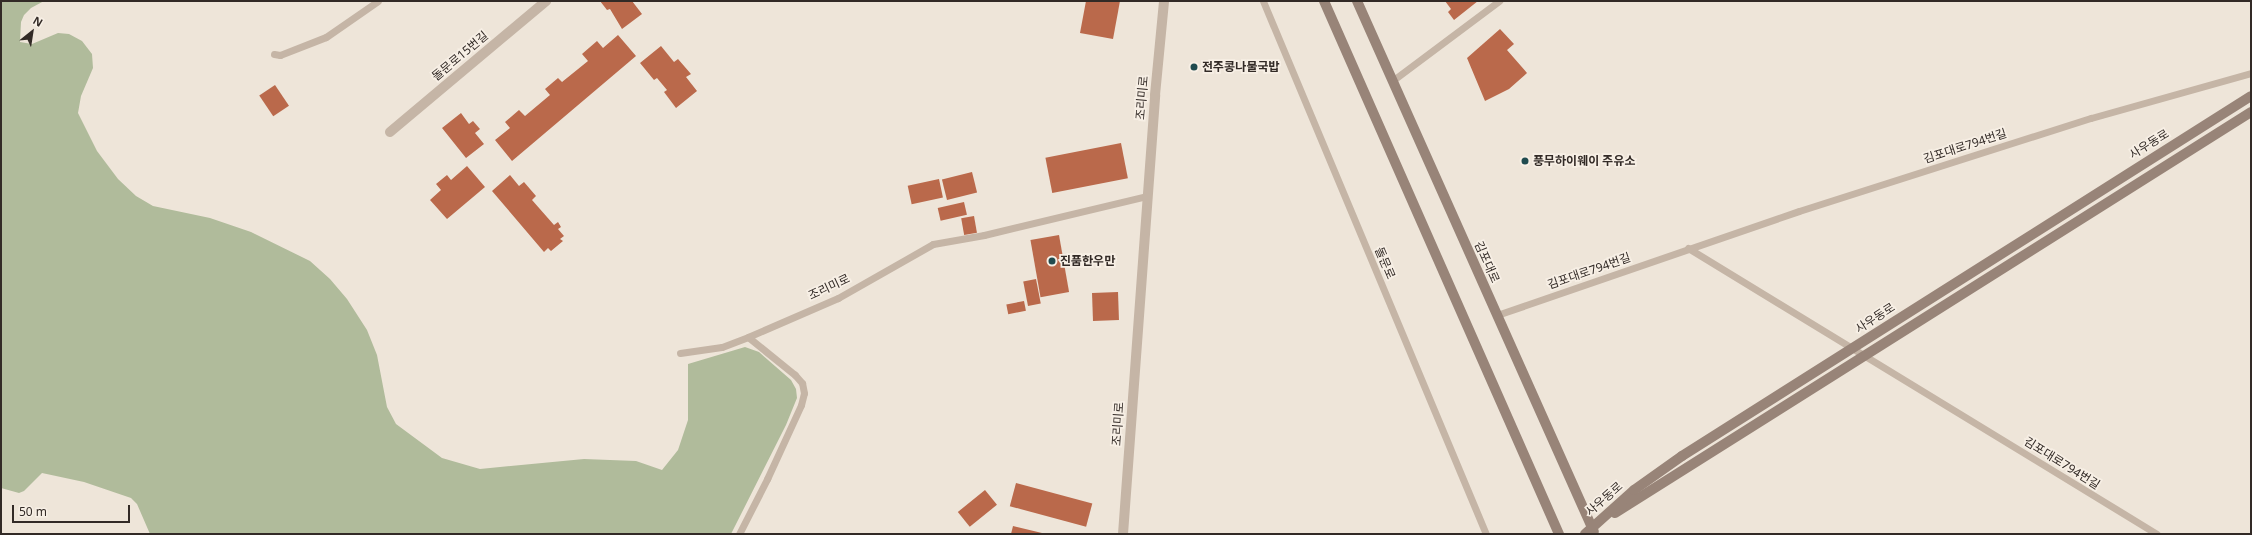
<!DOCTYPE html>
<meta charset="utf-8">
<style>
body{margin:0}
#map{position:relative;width:2252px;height:535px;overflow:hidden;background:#eee5d9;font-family:"Noto Sans","Noto Sans KR",sans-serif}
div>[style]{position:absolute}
.green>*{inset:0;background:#b0bb9b}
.building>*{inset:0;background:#ba694b;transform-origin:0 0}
.lane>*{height:7px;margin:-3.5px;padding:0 3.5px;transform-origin:3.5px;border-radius:3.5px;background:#c5b5a6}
.street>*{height:10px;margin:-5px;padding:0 5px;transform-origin:5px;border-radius:5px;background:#c5b5a6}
.secondary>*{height:10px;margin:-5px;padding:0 5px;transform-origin:5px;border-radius:5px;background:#988478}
.dots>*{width:11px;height:11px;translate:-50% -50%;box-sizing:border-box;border:2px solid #f7efe5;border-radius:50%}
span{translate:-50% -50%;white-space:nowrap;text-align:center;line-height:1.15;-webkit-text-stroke:3.5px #f7efe5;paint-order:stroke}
.street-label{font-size:12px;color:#322a26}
.poi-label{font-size:12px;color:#322a26;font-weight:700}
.left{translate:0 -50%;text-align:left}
.frame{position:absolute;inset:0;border:2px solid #322a26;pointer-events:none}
.north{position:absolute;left:12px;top:12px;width:40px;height:40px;-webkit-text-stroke:3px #f7efe5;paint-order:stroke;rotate:30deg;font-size:11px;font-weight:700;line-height:16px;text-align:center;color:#322a26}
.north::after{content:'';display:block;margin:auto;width:14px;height:18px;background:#322a26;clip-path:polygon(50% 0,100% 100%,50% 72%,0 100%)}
.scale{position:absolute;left:12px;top:505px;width:118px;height:18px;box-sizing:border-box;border:2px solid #322a26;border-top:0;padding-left:5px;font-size:12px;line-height:14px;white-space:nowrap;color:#322a26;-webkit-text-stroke:3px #f7efe5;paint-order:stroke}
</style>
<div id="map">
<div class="green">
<div style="clip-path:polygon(1px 1px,44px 1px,31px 8px,24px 15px,21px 22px,20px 42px,32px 44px,58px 33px,69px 34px,82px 41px,92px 54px,93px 68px,81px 96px,78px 113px,97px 151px,118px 179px,136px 196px,153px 206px,210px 218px,251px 232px,310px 261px,330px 279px,347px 299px,367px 330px,377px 355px,387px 407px,396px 424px,442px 458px,480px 469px,584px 459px,636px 461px,662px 470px,678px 450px,688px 420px,688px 364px,745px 347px,759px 352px,791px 380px,796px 389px,797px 398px,786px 425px,731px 534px,150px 534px,137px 504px,131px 498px,84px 482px,42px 473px,24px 491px,19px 493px,1px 488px)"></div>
</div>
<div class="building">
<div style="clip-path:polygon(600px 1px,632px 1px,642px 14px,622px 29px,610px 9px,607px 10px)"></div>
<div style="clip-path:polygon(1086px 1px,1120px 1px,1113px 39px,1080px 33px)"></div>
<div style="clip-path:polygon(1445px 1px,1478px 1px,1454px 20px,1448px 12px,1451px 9px)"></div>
<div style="clip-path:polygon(1500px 29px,1514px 44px,1507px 50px,1527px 73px,1509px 89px,1485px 101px,1467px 58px)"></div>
<div style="clip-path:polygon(618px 35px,636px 56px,512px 161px,495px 140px,510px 128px,505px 122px,519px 110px,525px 116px,550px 95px,545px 89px,558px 78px,562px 82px,588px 61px,582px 54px,597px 41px,603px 48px)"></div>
<div style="clip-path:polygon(661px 46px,674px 62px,678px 59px,691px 74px,686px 77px,697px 91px,676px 108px,664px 92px,667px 90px,657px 78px,654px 80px,640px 63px)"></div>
<div style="left:275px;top:85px;width:25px;height:19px;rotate:56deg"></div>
<div style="clip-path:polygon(461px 113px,469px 124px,473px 121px,480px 129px,475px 133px,484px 144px,466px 158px,442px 128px)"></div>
<div style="left:1121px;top:143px;width:36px;height:77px;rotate:79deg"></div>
<div style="clip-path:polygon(467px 166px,485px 187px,447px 219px,430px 200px,441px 190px,436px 184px,447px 175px,451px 180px)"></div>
<div style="left:972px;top:172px;width:21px;height:31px;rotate:76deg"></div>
<div style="clip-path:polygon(510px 175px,519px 186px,524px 182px,536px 196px,532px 200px,554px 225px,558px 222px,561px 227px,558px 229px,564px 236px,560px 239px,563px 241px,551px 251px,548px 248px,544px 252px,492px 191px)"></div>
<div style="left:939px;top:179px;width:19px;height:32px;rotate:78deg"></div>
<div style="left:964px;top:202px;width:13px;height:27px;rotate:77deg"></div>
<div style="left:974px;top:216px;width:17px;height:13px;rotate:80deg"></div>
<div style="left:1059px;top:235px;width:58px;height:29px;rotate:80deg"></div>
<div style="left:1036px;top:279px;width:25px;height:13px;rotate:79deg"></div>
<div style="left:1118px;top:292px;width:28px;height:26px;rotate:88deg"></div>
<div style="left:1024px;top:301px;width:10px;height:18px;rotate:79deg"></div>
<div style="left:1016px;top:483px;width:79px;height:24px;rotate:15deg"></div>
<div style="left:985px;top:490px;width:19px;height:35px;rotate:51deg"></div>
<div style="clip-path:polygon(1013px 526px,1042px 533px,1042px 534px,1011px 534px)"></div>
</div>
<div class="lane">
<div style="left:1263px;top:1px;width:578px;rotate:67.3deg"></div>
<div style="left:274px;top:54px;width:6px;rotate:9deg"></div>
<div style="left:280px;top:55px;width:49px;rotate:-21.4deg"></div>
<div style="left:326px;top:37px;width:63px;rotate:-34.7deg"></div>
<div style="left:1392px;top:81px;width:134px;rotate:-36.8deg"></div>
<div style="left:1688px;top:248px;width:549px;rotate:31.38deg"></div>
<div style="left:1497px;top:315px;width:319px;rotate:-19deg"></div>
<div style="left:1799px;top:211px;width:306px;rotate:-17.7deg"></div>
<div style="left:2091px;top:118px;width:166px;rotate:-15.7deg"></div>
<div style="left:680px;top:353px;width:42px;rotate:-8.1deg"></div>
<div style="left:722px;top:347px;width:28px;rotate:-21deg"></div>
<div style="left:739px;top:534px;width:62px;rotate:-63deg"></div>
<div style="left:767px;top:479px;width:81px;rotate:-65.3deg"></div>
<div style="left:801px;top:405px;width:12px;rotate:-76deg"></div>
<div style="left:804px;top:393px;width:10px;rotate:-101deg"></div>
<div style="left:802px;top:383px;width:11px;rotate:-131deg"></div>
<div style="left:795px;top:375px;width:60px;rotate:-141deg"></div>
<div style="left:748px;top:337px;width:98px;rotate:-23.4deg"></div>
<div style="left:838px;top:298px;width:109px;rotate:-29.6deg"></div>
<div style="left:933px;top:244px;width:52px;rotate:-10deg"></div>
<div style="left:984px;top:235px;width:168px;rotate:-13.5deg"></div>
</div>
<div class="street">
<div style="left:390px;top:132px;width:204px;rotate:-40deg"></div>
<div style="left:1123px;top:534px;width:440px;rotate:-85.8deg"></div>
<div style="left:1155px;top:95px;width:94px;rotate:-84.5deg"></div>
</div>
<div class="secondary">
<div style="left:1324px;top:1px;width:583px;rotate:66.21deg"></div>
<div style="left:1357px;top:1px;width:581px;rotate:65.95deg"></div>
<div style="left:1615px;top:513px;width:752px;rotate:-32.23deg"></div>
<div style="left:1585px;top:534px;width:66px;rotate:-41.9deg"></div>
<div style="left:1634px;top:490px;width:59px;rotate:-35.3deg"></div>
<div style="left:1682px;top:456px;width:673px;rotate:-32.32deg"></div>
</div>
<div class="dots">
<div style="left:1194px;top:67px;background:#204b4f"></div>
<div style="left:1525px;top:161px;background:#204b4f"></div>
<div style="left:1052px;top:261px;background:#204b4f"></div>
</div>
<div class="street-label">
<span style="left:460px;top:56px;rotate:-40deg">돌문로15번길</span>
<span style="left:1142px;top:98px;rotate:-85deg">조리미로</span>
<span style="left:2149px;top:144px;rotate:-32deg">사우동로</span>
<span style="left:1965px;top:146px;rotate:-18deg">김포대로794번길</span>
<span style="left:1487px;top:262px;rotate:66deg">김포대로</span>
<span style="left:1385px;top:263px;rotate:67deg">돌문로</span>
<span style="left:1589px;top:271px;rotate:-19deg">김포대로794번길</span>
<span style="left:829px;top:287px;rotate:-25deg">조리미로</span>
<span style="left:1875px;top:318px;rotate:-33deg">사우동로</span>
<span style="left:1118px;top:424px;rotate:-86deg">조리미로</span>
<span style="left:2062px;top:463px;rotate:32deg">김포대로794번길</span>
<span style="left:1604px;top:499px;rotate:-41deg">사우동로</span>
</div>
<div class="poi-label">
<span class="left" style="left:1202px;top:67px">전주콩나물국밥</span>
<span class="left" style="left:1533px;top:161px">풍무하이웨이 주유소</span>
<span class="left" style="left:1060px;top:261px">진품한우만</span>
</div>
<div class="frame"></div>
<div class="north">N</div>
<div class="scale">50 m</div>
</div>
